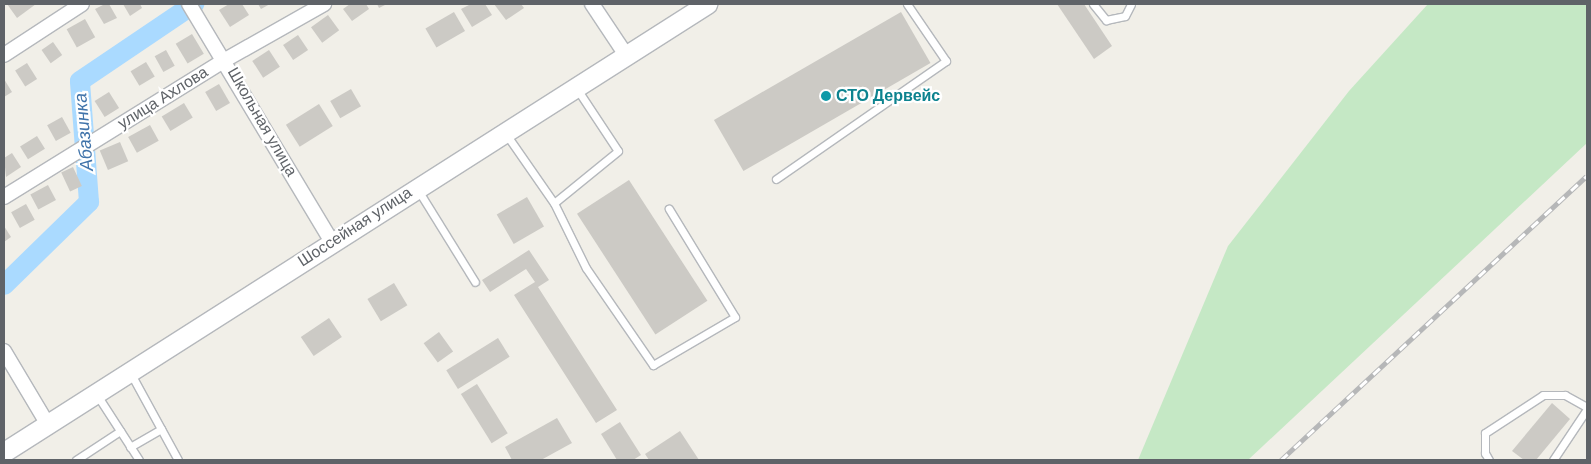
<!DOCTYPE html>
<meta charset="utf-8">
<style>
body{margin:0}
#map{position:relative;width:1591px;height:464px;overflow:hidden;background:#f1efe8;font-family:"DM Sans",sans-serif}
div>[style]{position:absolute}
.green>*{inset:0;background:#c5e8c5}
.river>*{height:20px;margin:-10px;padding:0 10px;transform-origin:10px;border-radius:10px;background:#aadaff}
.building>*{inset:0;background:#cccac5;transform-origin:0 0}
.roads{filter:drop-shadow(1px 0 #b5b8bc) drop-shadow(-1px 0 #b5b8bc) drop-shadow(0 1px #b5b8bc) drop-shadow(0 -1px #b5b8bc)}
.lane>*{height:7px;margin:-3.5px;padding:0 3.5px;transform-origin:3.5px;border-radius:3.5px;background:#fff}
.street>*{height:14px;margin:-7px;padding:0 7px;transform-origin:7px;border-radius:7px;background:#fff}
.secondary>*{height:19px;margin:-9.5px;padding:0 9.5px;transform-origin:9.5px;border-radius:9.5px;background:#fff}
.rail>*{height:5px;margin-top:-2.5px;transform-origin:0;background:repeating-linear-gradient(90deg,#fff 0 9px,#b6b7b8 0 18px);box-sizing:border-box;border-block:1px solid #b6b7b8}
.dots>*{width:14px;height:14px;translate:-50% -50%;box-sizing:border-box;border:2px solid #fff;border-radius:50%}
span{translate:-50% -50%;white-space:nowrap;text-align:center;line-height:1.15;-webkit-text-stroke:4.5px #fff;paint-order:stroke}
.culture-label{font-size:16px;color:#0d838f;font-weight:700}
.left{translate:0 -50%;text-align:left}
.street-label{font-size:16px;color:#5f6368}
.water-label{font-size:18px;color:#4174aa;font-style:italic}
.frame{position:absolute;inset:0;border:5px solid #5f6368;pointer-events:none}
</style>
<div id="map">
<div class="green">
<div style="clip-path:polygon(1428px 4px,1587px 4px,1587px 143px,1248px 460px,1138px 460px,1228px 246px,1349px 91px)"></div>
</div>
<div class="river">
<div style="left:4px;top:285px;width:119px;rotate:-44.3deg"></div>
<div style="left:89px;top:202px;width:121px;rotate:-94.3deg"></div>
<div style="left:80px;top:81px;width:138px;rotate:-34deg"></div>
</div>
<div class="building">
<div style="clip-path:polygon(7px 4px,36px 4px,17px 18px)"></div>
<div style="clip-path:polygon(105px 4px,109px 4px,117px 18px,104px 24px,95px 9px)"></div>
<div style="clip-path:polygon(123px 4px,140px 4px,142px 8px,130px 16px)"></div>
<div style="clip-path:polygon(229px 4px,242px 4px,249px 15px,230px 27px,219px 10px)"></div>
<div style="clip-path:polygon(258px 4px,270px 4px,261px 9px)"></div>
<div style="clip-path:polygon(350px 4px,366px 4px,369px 9px,352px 21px,343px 9px)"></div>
<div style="clip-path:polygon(377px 4px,387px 4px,379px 8px)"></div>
<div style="clip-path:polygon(471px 4px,485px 4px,492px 15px,472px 27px,461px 9px)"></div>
<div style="clip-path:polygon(494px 4px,521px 4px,524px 8px,506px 20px)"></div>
<div style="clip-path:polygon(1057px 4px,1084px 4px,1112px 46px,1094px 59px)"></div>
<div style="left:454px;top:12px;width:22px;height:33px;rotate:60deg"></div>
<div style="left:901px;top:12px;width:59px;height:216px;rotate:60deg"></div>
<div style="left:328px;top:15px;width:19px;height:21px;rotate:54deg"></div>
<div style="left:85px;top:19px;width:21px;height:21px;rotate:61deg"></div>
<div style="left:192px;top:34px;width:23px;height:19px;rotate:59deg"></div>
<div style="left:298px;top:35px;width:18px;height:18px;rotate:56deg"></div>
<div style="left:53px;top:42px;width:16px;height:14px;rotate:55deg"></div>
<div style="left:166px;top:50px;width:18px;height:13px;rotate:61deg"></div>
<div style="left:269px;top:50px;width:20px;height:20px;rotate:57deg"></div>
<div style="left:146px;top:62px;width:17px;height:18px;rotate:59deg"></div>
<div style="left:27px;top:63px;width:19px;height:14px;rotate:58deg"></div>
<div style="clip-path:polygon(4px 79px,12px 92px,4px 97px)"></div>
<div style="left:219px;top:84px;width:22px;height:16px;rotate:60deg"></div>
<div style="left:351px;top:89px;width:20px;height:24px;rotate:60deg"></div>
<div style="left:109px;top:92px;width:19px;height:17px;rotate:58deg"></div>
<div style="left:184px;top:103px;width:17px;height:26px;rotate:59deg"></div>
<div style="left:319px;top:104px;width:26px;height:39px;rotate:58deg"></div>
<div style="left:62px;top:117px;width:18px;height:17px;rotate:61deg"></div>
<div style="left:150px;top:125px;width:18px;height:25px;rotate:61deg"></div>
<div style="left:37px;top:136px;width:15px;height:20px;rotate:58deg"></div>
<div style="left:120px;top:142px;width:21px;height:22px;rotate:67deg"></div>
<div style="clip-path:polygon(12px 153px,21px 167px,6px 177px,4px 158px)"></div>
<div style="left:73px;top:167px;width:21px;height:13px;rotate:65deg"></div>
<div style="left:629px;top:180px;width:144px;height:62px;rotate:57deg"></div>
<div style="left:48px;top:185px;width:17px;height:20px;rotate:62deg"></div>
<div style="left:527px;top:197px;width:34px;height:35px;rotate:60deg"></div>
<div style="left:26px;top:204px;width:18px;height:17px;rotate:61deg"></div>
<div style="clip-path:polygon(4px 226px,11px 237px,4px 242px)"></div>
<div style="clip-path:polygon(529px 250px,549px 280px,538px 287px,617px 410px,596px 423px,514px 295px,535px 282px,526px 269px,490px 292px,482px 280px)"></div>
<div style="left:394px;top:283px;width:26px;height:31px;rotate:59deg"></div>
<div style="left:329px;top:318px;width:23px;height:34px;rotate:56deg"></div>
<div style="left:439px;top:332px;width:24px;height:19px;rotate:54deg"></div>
<div style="left:498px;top:338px;width:22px;height:61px;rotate:58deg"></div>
<div style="left:477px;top:384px;width:58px;height:19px;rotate:58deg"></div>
<div style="clip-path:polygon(1552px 403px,1570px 419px,1536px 460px,1524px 460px,1512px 451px)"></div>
<div style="clip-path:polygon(557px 418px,572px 443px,541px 460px,512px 460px,505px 447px)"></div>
<div style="clip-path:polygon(620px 422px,641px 455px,633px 460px,617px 460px,601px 434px)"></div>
<div style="clip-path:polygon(680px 431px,699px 460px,649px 460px,645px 454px)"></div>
</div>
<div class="roads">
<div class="lane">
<div style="left:1093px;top:4px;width:21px;rotate:51deg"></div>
<div style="left:1106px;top:20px;width:19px;rotate:-12deg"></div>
<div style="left:1125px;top:16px;width:13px;rotate:-63deg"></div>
<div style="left:577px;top:89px;width:74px;rotate:56.5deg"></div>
<div style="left:618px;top:151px;width:82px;rotate:140.9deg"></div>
<div style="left:554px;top:203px;width:72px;rotate:63.8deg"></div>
<div style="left:586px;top:268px;width:118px;rotate:55.4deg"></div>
<div style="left:653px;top:365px;width:95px;rotate:-30.3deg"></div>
<div style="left:735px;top:317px;width:127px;rotate:-121.4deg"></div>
<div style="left:506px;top:134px;width:84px;rotate:55.2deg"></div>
<div style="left:776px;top:179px;width:207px;rotate:-34.8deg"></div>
<div style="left:946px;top:61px;width:69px;rotate:-124.4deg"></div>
<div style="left:418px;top:190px;width:108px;rotate:58.2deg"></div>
<div style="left:131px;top:374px;width:98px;rotate:61.3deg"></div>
<div style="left:97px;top:395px;width:77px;rotate:57.1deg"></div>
<div style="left:130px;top:447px;width:36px;rotate:-30deg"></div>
<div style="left:76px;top:460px;width:53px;rotate:-33.4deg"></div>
<div style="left:1489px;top:460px;width:8px;rotate:-120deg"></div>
<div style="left:1485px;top:453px;width:20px;rotate:-90deg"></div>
<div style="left:1485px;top:433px;width:69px;rotate:-33.2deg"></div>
<div style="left:1543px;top:395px;width:22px"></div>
<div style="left:1565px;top:395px;width:25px;rotate:29deg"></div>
<div style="left:1553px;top:460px;width:61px;rotate:-56.3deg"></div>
</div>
<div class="street">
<div style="left:189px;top:4px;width:278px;rotate:59deg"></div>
<div style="left:592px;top:4px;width:54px;rotate:56.3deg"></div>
<div style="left:4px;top:55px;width:93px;rotate:-33.2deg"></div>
<div style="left:4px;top:197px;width:260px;rotate:-31.8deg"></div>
<div style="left:225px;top:60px;width:114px;rotate:-29.5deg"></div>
<div style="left:4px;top:351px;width:78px;rotate:59.2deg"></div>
</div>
<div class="secondary">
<div style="left:4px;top:452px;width:834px;rotate:-32.51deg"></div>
</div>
</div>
<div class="rail">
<div style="left:1281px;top:460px;width:417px;rotate:-42.9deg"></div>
</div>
<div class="dots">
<div style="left:826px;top:96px;background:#0f9aa8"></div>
</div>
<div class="culture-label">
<span class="left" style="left:836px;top:96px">СТО Дервейс</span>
</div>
<div class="street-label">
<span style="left:163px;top:98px;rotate:-32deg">улица Ахлова</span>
<span style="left:262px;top:122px;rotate:60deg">Школьная улица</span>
<span style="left:355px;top:227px;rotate:-33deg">Шоссейная улица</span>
</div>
<div class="water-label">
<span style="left:84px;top:132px;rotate:-95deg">Абазинка</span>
</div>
<div class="frame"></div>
</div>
